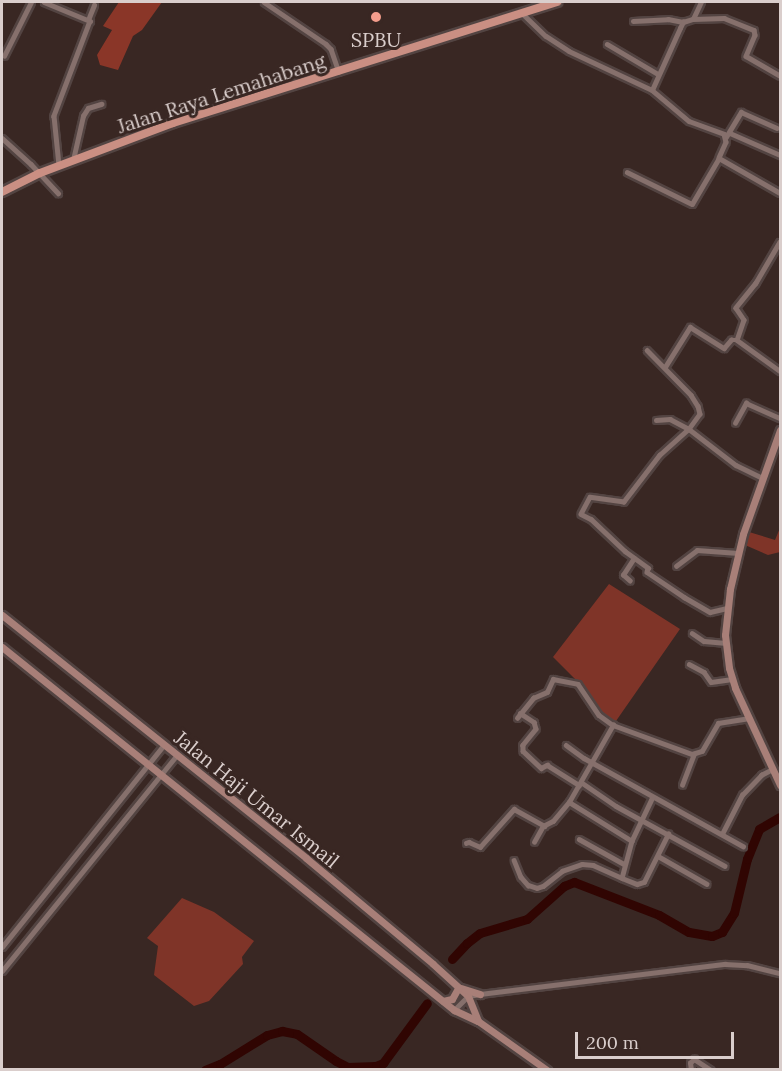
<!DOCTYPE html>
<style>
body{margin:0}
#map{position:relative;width:782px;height:1071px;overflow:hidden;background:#392723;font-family:Lora,serif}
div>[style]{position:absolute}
.green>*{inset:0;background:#7f3428}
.forest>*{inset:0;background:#8a3628}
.river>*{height:9px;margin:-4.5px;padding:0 4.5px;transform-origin:4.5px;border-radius:4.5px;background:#300502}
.roads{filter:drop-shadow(2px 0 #534442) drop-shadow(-2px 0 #534442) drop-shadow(0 2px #534442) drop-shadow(0 -2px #534442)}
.minor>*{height:4.5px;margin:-2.25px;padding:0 2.25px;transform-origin:2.25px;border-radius:2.25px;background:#86706c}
.secondary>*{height:7px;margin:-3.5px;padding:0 3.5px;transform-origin:3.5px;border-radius:3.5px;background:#a87f78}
.primary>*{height:8px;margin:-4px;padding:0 4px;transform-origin:4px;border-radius:4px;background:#ca8f83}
.dots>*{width:16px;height:16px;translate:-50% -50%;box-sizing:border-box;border:3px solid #392723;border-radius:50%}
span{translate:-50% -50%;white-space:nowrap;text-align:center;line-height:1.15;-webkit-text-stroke:6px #392723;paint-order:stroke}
.poi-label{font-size:20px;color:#dacecc}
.street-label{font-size:20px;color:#dacecc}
.frame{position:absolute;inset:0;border:3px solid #dacecc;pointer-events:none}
.scale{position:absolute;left:575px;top:1032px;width:159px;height:27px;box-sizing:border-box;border:3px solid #dacecc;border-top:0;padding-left:8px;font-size:18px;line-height:21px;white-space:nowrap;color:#dacecc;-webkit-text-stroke:4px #392723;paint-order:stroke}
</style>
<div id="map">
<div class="green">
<div style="clip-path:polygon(780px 528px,780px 552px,768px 555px,745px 545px,749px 532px,775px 540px)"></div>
<div style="clip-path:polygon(609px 584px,680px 629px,616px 721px,607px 719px,585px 689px,553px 657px)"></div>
<div style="clip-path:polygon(182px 898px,214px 912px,254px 941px,242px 957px,243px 964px,209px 1001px,194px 1006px,154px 975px,158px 946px,147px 938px)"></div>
</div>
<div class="forest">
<div style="clip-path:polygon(119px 2px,162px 2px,142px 30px,133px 36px,118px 70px,100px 65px,97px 55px,112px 30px,103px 26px)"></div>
</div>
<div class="river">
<div style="left:452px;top:959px;width:22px;rotate:-47deg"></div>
<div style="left:467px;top:943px;width:16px;rotate:-38deg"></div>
<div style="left:480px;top:933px;width:49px;rotate:-16.6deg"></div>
<div style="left:527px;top:919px;width:50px;rotate:-41.7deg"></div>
<div style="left:564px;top:886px;width:11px;rotate:-22deg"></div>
<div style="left:574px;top:882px;width:91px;rotate:21.2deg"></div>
<div style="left:659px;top:915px;width:34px;rotate:30deg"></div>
<div style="left:689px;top:932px;width:23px;rotate:10deg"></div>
<div style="left:712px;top:936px;width:11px;rotate:-22deg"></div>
<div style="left:722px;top:932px;width:22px;rotate:-58deg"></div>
<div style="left:734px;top:913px;width:56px;rotate:-76.5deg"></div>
<div style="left:747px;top:859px;width:32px;rotate:-68deg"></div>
<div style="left:759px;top:829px;width:24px;rotate:-30deg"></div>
<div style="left:205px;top:1070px;width:16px;rotate:-22deg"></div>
<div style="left:220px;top:1064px;width:55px;rotate:-31.7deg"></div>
<div style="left:267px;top:1035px;width:16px;rotate:-15deg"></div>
<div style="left:282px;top:1031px;width:15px;rotate:11deg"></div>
<div style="left:297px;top:1034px;width:47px;rotate:34.7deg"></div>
<div style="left:336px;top:1061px;width:13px;rotate:27deg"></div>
<div style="left:348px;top:1067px;width:28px;rotate:-2deg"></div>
<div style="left:376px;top:1066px;width:8px;rotate:-23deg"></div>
<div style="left:383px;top:1063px;width:74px;rotate:-53.7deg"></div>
</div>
<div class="roads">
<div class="minor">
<div style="left:44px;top:2px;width:50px;rotate:22.4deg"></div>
<div style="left:90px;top:21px;width:102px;rotate:110.8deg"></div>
<div style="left:54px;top:116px;width:49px;rotate:84.2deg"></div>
<div style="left:264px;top:2px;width:75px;rotate:34.1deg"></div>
<div style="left:326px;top:44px;width:7px;rotate:45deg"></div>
<div style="left:331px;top:49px;width:24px;rotate:71deg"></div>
<div style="left:522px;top:13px;width:33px;rotate:44deg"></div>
<div style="left:546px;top:36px;width:27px;rotate:33deg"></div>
<div style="left:569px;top:51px;width:92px;rotate:25.2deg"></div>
<div style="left:652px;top:90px;width:48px;rotate:40deg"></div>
<div style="left:689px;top:121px;width:37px;rotate:20deg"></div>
<div style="left:724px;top:134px;width:8px;rotate:76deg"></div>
<div style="left:726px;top:142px;width:17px;rotate:114deg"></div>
<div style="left:719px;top:158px;width:70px;rotate:29.8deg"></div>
<div style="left:693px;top:19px;width:19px;rotate:-65deg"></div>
<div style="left:88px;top:20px;width:16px;rotate:-68deg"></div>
<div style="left:633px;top:21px;width:35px;rotate:-3deg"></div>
<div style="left:668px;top:19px;width:15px;rotate:11deg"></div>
<div style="left:607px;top:44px;width:59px;rotate:30.5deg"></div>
<div style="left:4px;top:56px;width:60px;rotate:-63.4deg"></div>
<div style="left:652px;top:90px;width:68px;rotate:-65.7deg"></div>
<div style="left:680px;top:28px;width:7px;rotate:-63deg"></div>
<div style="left:683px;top:22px;width:10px;rotate:-17deg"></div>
<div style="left:693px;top:19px;width:31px;rotate:-2deg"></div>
<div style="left:724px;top:18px;width:32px;rotate:22deg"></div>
<div style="left:754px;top:30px;width:5px;rotate:79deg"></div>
<div style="left:755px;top:35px;width:23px;rotate:113deg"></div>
<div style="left:746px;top:56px;width:39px;rotate:30deg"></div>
<div style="left:730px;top:133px;width:55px;rotate:23.7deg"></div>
<div style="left:726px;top:137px;width:29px;rotate:-59deg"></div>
<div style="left:741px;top:112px;width:39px;rotate:24deg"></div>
<div style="left:2px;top:138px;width:39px;rotate:42deg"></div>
<div style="left:31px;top:164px;width:40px;rotate:47deg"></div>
<div style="left:73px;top:160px;width:45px;rotate:-77.2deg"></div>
<div style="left:83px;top:116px;width:9px;rotate:-58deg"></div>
<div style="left:88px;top:108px;width:14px;rotate:-17deg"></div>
<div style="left:627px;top:172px;width:72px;rotate:26.2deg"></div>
<div style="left:692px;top:204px;width:53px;rotate:-59.6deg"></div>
<div style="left:780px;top:242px;width:48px;rotate:120.3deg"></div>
<div style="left:756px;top:283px;width:32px;rotate:129deg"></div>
<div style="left:736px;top:308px;width:14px;rotate:56deg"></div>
<div style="left:744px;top:320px;width:21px;rotate:109deg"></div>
<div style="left:737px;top:340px;width:53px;rotate:35.8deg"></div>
<div style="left:647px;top:350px;width:63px;rotate:45.6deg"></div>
<div style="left:691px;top:395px;width:13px;rotate:58deg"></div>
<div style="left:698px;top:406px;width:8px;rotate:76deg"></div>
<div style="left:700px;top:414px;width:19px;rotate:126deg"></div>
<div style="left:689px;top:429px;width:39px;rotate:138deg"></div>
<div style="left:660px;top:455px;width:59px;rotate:127.5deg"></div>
<div style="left:624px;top:502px;width:34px;rotate:-172deg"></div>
<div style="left:590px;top:497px;width:19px;rotate:118deg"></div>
<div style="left:581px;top:514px;width:11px;rotate:27deg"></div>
<div style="left:591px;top:519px;width:47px;rotate:43.3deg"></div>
<div style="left:625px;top:551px;width:29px;rotate:36deg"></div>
<div style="left:648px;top:568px;width:4px;rotate:104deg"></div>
<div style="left:647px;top:572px;width:45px;rotate:34deg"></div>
<div style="left:684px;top:597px;width:30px;rotate:30deg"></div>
<div style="left:710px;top:612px;width:17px;rotate:-13deg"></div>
<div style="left:665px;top:367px;width:47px;rotate:-58deg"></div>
<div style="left:690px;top:327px;width:40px;rotate:32deg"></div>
<div style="left:724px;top:348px;width:11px;rotate:-49deg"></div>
<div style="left:731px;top:340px;width:6px"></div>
<div style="left:656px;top:420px;width:14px;rotate:-4deg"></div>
<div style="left:670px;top:419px;width:21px;rotate:28deg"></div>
<div style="left:689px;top:429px;width:59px;rotate:37.5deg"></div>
<div style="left:736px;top:465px;width:28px;rotate:26deg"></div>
<div style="left:735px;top:423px;width:23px;rotate:-61deg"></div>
<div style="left:746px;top:403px;width:37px;rotate:24deg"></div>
<div style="left:676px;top:566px;width:26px;rotate:-37deg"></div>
<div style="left:697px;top:550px;width:41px;rotate:4.2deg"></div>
<div style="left:630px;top:581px;width:9px;rotate:-139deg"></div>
<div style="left:623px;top:575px;width:20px;rotate:-57deg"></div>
<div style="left:692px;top:633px;width:14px;rotate:34deg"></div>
<div style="left:704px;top:641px;width:22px;rotate:5deg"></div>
<div style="left:689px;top:664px;width:17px;rotate:28deg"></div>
<div style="left:704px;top:672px;width:12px;rotate:55deg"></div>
<div style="left:711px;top:682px;width:21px;rotate:-8deg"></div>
<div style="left:520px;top:713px;width:17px;rotate:33deg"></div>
<div style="left:534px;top:722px;width:7px;rotate:74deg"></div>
<div style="left:536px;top:729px;width:21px;rotate:129deg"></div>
<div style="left:523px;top:745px;width:6px;rotate:90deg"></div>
<div style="left:523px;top:751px;width:25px;rotate:43deg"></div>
<div style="left:541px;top:768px;width:7px;rotate:-27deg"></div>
<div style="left:547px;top:765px;width:38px;rotate:32deg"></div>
<div style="left:517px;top:718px;width:26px;rotate:-51deg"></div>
<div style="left:533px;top:698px;width:15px;rotate:-23deg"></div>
<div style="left:547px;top:692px;width:14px;rotate:-65deg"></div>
<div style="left:553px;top:679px;width:25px;rotate:11deg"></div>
<div style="left:578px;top:684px;width:37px;rotate:56deg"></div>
<div style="left:599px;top:715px;width:17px;rotate:36deg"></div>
<div style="left:613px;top:725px;width:84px;rotate:20.2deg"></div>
<div style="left:692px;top:754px;width:10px;rotate:-17deg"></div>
<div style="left:702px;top:751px;width:32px;rotate:-60deg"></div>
<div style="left:718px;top:723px;width:30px;rotate:-9deg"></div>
<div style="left:566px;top:745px;width:22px;rotate:36deg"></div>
<div style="left:584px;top:758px;width:182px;rotate:29deg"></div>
<div style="left:581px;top:782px;width:42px;rotate:34.4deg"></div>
<div style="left:616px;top:806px;width:124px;rotate:28.8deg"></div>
<div style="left:682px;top:785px;width:33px;rotate:-69deg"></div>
<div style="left:653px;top:797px;width:49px;rotate:115.5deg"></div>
<div style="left:632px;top:841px;width:38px;rotate:105deg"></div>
<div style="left:622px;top:878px;width:16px;rotate:22deg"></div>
<div style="left:637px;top:884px;width:7px;rotate:-16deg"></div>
<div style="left:644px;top:882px;width:54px;rotate:-63.4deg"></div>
<div style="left:569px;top:802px;width:74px;rotate:31.8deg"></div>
<div style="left:722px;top:834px;width:44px;rotate:-62.9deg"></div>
<div style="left:742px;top:795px;width:28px;rotate:-46deg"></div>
<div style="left:761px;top:775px;width:13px;rotate:-27deg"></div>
<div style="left:579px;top:839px;width:51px;rotate:29.1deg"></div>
<div style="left:534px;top:842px;width:18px;rotate:-61deg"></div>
<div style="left:543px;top:826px;width:11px;rotate:-27deg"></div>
<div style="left:553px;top:821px;width:25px;rotate:-50deg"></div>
<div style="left:569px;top:802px;width:89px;rotate:-60.3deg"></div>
<div style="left:466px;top:843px;width:3px;rotate:-18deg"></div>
<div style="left:469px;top:842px;width:12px;rotate:24deg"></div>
<div style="left:480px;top:847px;width:51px;rotate:-48.2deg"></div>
<div style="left:514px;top:809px;width:35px;rotate:29deg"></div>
<div style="left:658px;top:856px;width:56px;rotate:29.7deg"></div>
<div style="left:514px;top:860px;width:18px;rotate:68deg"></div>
<div style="left:521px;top:877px;width:11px;rotate:49deg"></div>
<div style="left:528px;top:885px;width:9px;rotate:18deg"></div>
<div style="left:537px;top:888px;width:6px;rotate:-18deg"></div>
<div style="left:543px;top:886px;width:24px;rotate:-38deg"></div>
<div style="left:562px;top:871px;width:21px;rotate:-19deg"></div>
<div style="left:582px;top:864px;width:11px;rotate:5deg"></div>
<div style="left:593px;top:865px;width:32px;rotate:24deg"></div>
<div style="left:2px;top:947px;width:259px;rotate:-51.3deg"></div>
<div style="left:2px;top:971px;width:278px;rotate:-51deg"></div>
<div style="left:454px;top:1010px;width:20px;rotate:-45deg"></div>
<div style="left:468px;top:996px;width:12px;rotate:-9deg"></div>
<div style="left:480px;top:994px;width:247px;rotate:-7deg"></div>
<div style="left:725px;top:964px;width:22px;rotate:3deg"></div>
<div style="left:747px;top:965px;width:34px;rotate:14deg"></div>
<div style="left:691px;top:1070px;width:7px;rotate:-98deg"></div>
<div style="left:690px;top:1063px;width:6px;rotate:-45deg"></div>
<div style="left:694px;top:1059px;width:20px;rotate:33deg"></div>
</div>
<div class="secondary">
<div style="left:780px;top:430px;width:110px;rotate:109.6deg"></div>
<div style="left:743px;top:534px;width:57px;rotate:103.3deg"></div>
<div style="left:730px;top:589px;width:46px;rotate:96.2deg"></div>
<div style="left:725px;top:635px;width:33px;rotate:83deg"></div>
<div style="left:729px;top:668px;width:21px;rotate:73deg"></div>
<div style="left:735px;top:688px;width:107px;rotate:65.1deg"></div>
<div style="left:2px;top:615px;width:389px;rotate:38.6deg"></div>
<div style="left:306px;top:858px;width:165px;rotate:39.8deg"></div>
<div style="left:433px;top:964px;width:47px;rotate:42.4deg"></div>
<div style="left:468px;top:996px;width:27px;rotate:68deg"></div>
<div style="left:2px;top:647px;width:580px;rotate:38.77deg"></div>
<div style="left:454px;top:1010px;width:26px;rotate:25deg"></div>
<div style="left:478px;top:1021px;width:85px;rotate:35.4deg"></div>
<div style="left:461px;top:988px;width:20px;rotate:18deg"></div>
<div style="left:443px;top:1001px;width:9px;rotate:-13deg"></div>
<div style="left:452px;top:999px;width:13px;rotate:-61deg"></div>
</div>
<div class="primary">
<div style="left:2px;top:192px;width:42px;rotate:-26.6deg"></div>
<div style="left:40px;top:173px;width:142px;rotate:-20.6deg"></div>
<div style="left:173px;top:123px;width:403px;rotate:-17.5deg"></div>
</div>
</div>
<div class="dots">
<div style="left:376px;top:17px;background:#f49d8c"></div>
</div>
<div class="poi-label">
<span style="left:376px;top:39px">SPBU</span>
</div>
<div class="street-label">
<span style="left:221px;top:93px;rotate:-18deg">Jalan Raya Lemahabang</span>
<span style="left:257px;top:799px;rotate:39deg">Jalan Haji Umar Ismail</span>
</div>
<div class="frame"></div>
<div class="scale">200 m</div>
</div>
